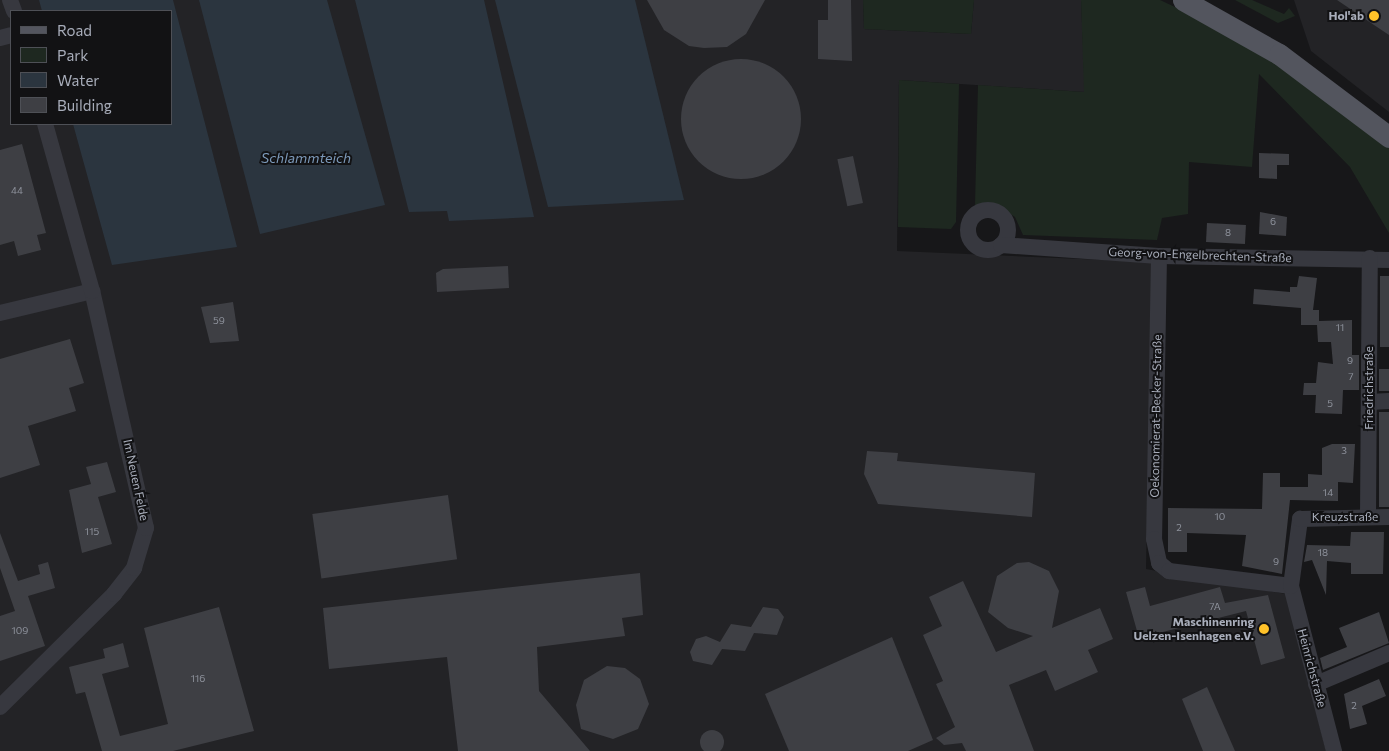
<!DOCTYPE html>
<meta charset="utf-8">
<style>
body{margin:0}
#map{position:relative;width:1389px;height:751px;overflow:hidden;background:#171719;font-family:Commissioner,sans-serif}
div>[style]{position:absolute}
.built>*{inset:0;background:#232326}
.green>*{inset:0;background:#1e2820}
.water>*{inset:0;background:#2b353f}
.building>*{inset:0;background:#3e3f44;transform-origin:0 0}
.round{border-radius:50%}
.minor>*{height:16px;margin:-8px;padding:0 8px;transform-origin:8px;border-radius:8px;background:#37383f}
.minor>.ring{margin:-8px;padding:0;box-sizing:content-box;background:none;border:16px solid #37383f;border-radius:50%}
.major>*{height:21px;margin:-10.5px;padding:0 10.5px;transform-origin:10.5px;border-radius:10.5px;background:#53555e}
.dots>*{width:14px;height:14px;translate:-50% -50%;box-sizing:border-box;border:2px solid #121214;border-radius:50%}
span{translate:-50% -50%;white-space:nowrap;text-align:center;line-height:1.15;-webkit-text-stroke:4px #121214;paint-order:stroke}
.number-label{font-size:10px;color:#8e929c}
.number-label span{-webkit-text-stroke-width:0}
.poi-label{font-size:12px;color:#a8adba;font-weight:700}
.right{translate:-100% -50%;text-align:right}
.street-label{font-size:12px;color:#a8adba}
.water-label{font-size:14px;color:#7c99b9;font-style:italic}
.legend{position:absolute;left:10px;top:10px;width:162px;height:115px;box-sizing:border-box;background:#121214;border:1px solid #4e5056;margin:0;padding:6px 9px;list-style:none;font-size:15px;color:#a8adba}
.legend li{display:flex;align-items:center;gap:10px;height:25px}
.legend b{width:25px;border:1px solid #4e5056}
</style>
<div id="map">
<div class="built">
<div style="clip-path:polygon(evenodd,0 0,863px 0,864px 29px,971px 34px,974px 0,1081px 0,1085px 92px,899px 80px,897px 251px,1152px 262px,1146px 569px,1286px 594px,1326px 751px,0 751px,0 0,11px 11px,171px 11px,171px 124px,11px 124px,11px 11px)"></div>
<div style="clip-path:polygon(1294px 0,1389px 0,1389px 112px,1311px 51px)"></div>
</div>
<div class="green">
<div style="clip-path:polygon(863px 0,974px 0,971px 34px,864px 29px)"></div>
<div style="clip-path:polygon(1081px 0,1160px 0,1222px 29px,1287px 69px,1389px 144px,1389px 233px,1350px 167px,1259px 74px,1252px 167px,1189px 162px,1188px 214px,1162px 218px,1157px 240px,1023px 235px,1015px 217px,1001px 208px,975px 205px,978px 85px,1084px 92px)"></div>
<div style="clip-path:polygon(1235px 0,1252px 0,1284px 14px,1289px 8px,1295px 16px,1278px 23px)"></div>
<div style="clip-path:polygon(899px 80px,959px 84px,956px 222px,951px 229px,898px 227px)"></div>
</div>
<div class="water">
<div style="clip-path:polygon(39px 0,173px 0,237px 247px,112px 265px,73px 124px,171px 124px,171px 11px,42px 11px)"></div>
<div style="clip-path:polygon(199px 0,327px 0,385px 205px,260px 234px)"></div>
<div style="clip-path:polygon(355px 0,484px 0,534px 217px,449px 221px,447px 211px,409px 212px)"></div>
<div style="clip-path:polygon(495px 0,635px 0,684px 200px,548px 207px)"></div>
</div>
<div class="building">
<div style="clip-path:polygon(647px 0,765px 0,746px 34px,727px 47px,704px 48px,689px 46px,664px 30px)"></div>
<div style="clip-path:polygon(828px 0,851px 0,852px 61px,818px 59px,818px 20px,828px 20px)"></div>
<div style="clip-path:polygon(1337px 0,1389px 0,1389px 35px,1374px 25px)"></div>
<div class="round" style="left:681px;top:59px;width:120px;height:120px"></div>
<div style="clip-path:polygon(22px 144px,46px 233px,37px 235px,41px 250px,18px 256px,14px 241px,0 245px,0 150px)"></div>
<div style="clip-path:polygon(1259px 153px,1289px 154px,1289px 165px,1277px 165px,1277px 179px,1259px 178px)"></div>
<div style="left:853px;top:156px;width:48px;height:16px;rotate:78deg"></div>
<div style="clip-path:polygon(1260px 212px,1287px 217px,1286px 236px,1259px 234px)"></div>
<div style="left:1207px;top:223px;width:39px;height:19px;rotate:3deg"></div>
<div style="clip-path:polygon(508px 266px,509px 288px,437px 292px,436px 273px,443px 269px)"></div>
<div style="clip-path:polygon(1299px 276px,1317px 278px,1313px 310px,1319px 310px,1319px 321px,1352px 320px,1352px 355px,1359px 355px,1359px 390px,1343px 390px,1342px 414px,1315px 413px,1316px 395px,1303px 395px,1304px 383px,1316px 383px,1318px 362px,1333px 364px,1331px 342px,1318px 342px,1317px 325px,1301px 325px,1301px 308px,1253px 304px,1254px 289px,1290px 292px,1290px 287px,1297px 287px)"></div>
<div style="left:1380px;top:276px;width:9px;height:71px"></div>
<div style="clip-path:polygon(233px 302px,239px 341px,210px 343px,201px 307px)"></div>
<div style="clip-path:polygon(70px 339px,84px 383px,69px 388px,76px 411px,28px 426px,40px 465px,0 478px,0 359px)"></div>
<div style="left:1379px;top:369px;width:10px;height:22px"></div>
<div style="left:1379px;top:412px;width:10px;height:95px"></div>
<div style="clip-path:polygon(1332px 444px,1355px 444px,1353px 483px,1338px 482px,1338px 501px,1290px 500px,1282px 574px,1242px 566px,1246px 535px,1187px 533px,1187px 552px,1168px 552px,1168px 508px,1262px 509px,1263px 473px,1280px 473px,1280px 487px,1308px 487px,1308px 474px,1322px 475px,1322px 448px)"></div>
<div style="clip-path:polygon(867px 451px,898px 453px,897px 461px,1035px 473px,1032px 517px,878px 504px,864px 474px)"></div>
<div style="clip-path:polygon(107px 462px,116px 492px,98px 497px,112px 544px,82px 553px,69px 490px,91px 484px,86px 467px)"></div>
<div style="left:448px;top:495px;width:65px;height:137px;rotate:82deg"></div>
<div style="clip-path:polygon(1351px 532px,1384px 532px,1383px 574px,1351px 574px,1351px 563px,1327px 561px,1326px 595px,1312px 560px,1304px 562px,1307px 545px,1350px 546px)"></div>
<div style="clip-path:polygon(0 533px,18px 581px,40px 574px,38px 565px,48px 562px,55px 588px,28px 596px,45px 646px,0 661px,0 616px,15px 611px,0 568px)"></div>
<div style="clip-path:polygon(1029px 562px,1049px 571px,1059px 591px,1052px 628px,1100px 608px,1113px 639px,1088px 650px,1098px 672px,1055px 691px,1046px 670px,1009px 685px,1034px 751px,966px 751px,962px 743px,944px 745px,936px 738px,955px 727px,936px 684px,943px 681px,923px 635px,942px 626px,929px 597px,963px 581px,996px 652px,1033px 636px,1008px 628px,988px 612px,997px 576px,1017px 563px)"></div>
<div style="clip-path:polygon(640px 573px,643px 615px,622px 618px,625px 636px,537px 647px,539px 691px,590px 751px,458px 751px,447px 657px,329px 669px,323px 608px)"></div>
<div style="clip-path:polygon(1145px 587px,1150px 606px,1220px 587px,1225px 603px,1268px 595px,1285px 658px,1261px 665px,1246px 611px,1139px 638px,1126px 592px)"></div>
<div style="clip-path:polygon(219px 607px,254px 731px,173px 751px,102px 751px,85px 692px,76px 694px,69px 667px,105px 658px,103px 649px,123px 643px,129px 667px,102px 674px,120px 736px,168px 724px,144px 628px)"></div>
<div style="clip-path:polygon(763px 607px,778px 609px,784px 617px,777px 635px,754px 633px,745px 651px,722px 649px,712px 665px,693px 661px,690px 652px,696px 639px,706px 636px,720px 642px,731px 624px,751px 627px)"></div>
<div style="clip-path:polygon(1379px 612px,1389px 643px,1323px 670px,1320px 658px,1347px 647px,1339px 628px)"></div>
<div style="clip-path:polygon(892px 637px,933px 740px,908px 751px,789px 751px,765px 694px)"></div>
<div style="clip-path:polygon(607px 666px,625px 668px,640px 679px,649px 704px,638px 729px,613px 739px,581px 729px,576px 705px,584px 680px)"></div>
<div style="clip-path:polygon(1379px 679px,1386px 696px,1362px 706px,1367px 724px,1350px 729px,1344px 694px)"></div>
<div style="clip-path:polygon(1207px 687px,1235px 751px,1203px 751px,1182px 699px)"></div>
<div class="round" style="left:700px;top:730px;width:24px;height:24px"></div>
</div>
<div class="minor">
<div style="left:10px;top:0;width:12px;rotate:70deg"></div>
<div style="left:0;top:38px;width:11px;rotate:-15deg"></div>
<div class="ring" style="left:968px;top:210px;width:24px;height:24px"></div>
<div style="left:1001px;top:245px;width:158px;rotate:4deg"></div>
<div style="left:1159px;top:256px;width:230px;rotate:1deg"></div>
<div style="left:1159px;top:256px;width:283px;rotate:91deg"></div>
<div style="left:1154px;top:539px;width:25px;rotate:78deg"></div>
<div style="left:1159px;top:563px;width:13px;rotate:39deg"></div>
<div style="left:1169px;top:571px;width:123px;rotate:7deg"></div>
<div style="left:1291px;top:586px;width:171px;rotate:75.4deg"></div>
<div style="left:0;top:313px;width:95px;rotate:-13.4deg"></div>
<div style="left:1369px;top:402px;width:20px;rotate:-3deg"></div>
<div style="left:1368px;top:517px;width:259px;rotate:-89.6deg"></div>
<div style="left:1291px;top:586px;width:68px;rotate:-82.3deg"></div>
<div style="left:1300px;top:519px;width:89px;rotate:-1.3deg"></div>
<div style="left:1316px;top:684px;width:79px;rotate:-23deg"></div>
<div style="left:0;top:707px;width:161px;rotate:-44.7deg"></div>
<div style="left:114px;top:594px;width:33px;rotate:-52deg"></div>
<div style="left:134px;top:568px;width:42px;rotate:-73.3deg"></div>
<div style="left:146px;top:528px;width:243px;rotate:-102.8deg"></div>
<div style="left:92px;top:291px;width:173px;rotate:-105.7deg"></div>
</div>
<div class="major">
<div style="left:1183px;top:0;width:110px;rotate:29.4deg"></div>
<div style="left:1279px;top:54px;width:138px;rotate:37deg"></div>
</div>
<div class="dots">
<div style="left:1374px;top:16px;background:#ffc229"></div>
<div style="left:1264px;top:629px;background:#ffc229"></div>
</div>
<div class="number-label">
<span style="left:17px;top:191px">44</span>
<span style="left:1273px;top:222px">6</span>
<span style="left:1228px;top:233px">8</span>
<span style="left:219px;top:321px">59</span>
<span style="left:1340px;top:328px">11</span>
<span style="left:1350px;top:361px">9</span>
<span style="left:1351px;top:377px">7</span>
<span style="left:1330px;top:404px">5</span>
<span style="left:1344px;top:451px">3</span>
<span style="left:1328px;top:493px">14</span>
<span style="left:1220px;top:517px">10</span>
<span style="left:1179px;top:528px">2</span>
<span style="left:92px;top:532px">115</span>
<span style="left:1323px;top:553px">18</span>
<span style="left:1276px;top:562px">9</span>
<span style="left:1215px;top:607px">7A</span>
<span style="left:20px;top:631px">109</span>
<span style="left:198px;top:679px">116</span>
<span style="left:1354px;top:706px">2</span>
</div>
<div class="poi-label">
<span class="right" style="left:1364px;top:16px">Hol'ab</span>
<span class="right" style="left:1254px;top:629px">Maschinenring<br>Uelzen-Isenhagen e.V.</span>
</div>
<div class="street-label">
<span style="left:1200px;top:255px;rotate:2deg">Georg-von-Engelbrechten-Straße</span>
<span style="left:1369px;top:388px;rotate:-90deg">Friedrichstraße</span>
<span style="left:1156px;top:416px;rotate:-89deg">Oekonomierat-Becker-Straße</span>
<span style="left:136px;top:480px;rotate:78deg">Im Neuen Felde</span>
<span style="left:1345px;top:517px">Kreuzstraße</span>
<span style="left:1312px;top:668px;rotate:75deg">Heinrichstraße</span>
</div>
<div class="water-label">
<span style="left:306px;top:158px">Schlammteich</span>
</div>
<ul class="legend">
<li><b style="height:6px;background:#53555e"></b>Road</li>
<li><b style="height:14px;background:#1e2820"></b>Park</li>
<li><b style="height:14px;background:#2b353f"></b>Water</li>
<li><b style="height:14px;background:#3e3f44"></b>Building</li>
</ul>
</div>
